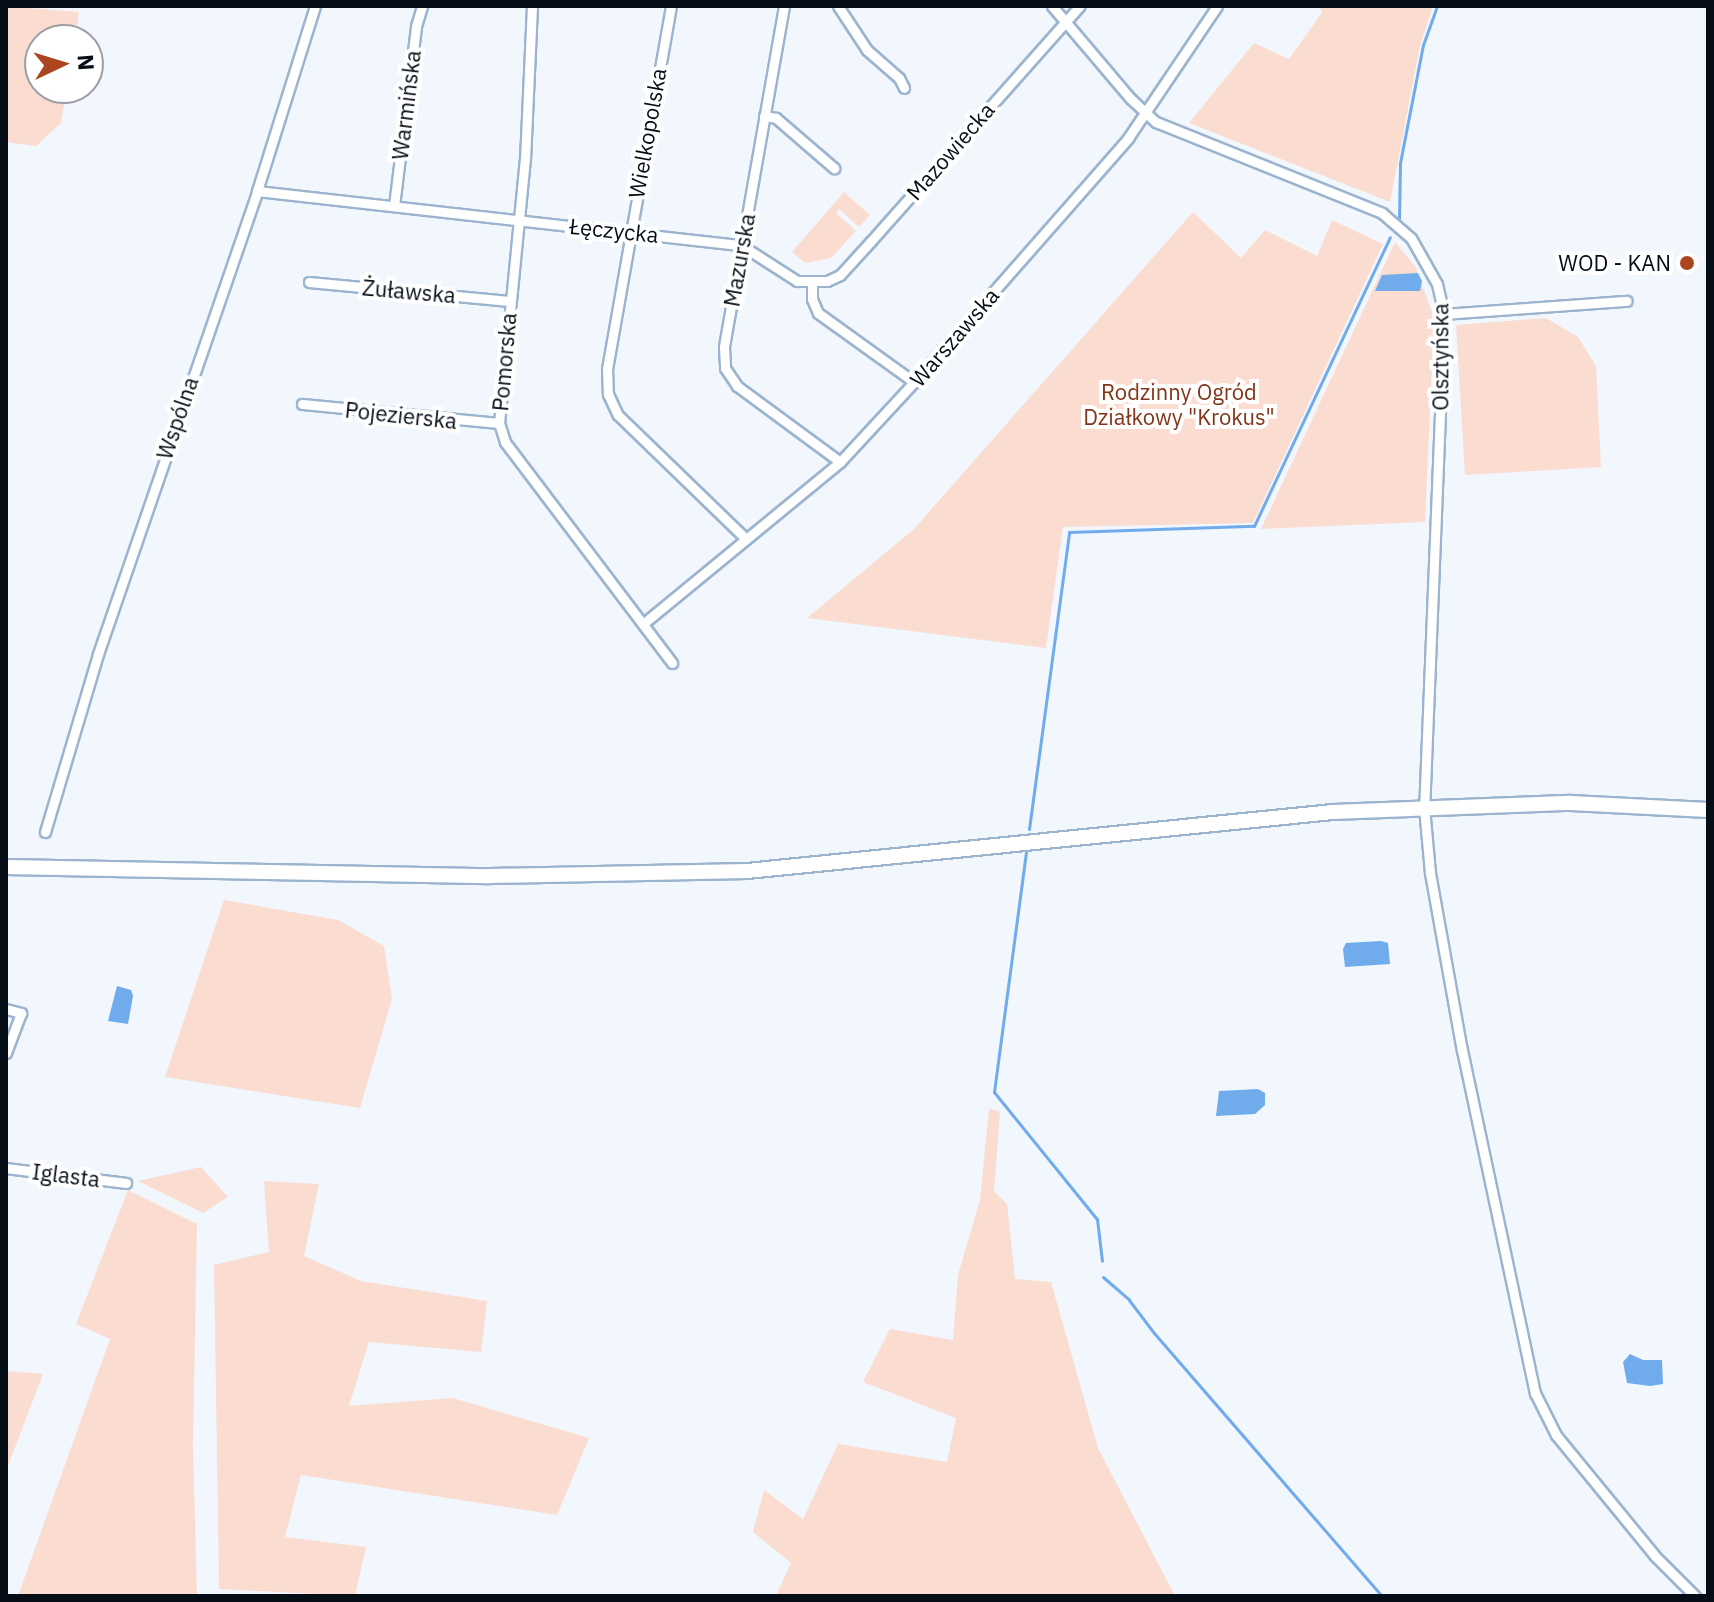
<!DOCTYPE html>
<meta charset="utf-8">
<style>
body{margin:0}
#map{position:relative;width:1714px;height:1602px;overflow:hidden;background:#f2f7fd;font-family:"IBM Plex Sans",sans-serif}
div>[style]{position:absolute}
.green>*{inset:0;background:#fbdcd1}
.water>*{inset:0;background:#70abec}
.stream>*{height:3px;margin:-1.5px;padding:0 1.5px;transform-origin:1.5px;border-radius:1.5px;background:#70abec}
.roads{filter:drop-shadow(2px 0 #9cb4ce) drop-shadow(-2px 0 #9cb4ce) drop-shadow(0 2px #9cb4ce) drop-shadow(0 -2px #9cb4ce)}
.minor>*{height:9px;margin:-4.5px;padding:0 4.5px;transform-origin:4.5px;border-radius:4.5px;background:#fff}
.secondary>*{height:14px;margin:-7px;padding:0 7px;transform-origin:7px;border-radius:7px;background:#fff}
.dots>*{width:22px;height:22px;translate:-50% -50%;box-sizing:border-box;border:4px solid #fff;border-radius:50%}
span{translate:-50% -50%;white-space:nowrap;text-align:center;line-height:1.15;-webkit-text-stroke:8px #fff;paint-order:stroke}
.street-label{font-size:22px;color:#050d16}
.poi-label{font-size:22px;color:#050d16}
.right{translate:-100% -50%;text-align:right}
.park-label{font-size:22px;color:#823518}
.frame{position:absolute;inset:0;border:8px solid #050d16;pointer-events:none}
.north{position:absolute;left:24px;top:24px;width:80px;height:80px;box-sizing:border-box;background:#fff;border:2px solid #9b9ea2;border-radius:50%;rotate:86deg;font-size:22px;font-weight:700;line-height:32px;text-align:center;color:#050d16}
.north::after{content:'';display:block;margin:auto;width:28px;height:36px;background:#ac451f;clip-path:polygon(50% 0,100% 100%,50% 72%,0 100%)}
</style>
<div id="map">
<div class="green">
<div style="clip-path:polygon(6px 6px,79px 12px,75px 40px,40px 40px,40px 88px,67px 88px,61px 123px,36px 146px,6px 142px)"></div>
<div style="clip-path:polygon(1316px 6px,1433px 6px,1420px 46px,1390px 202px,1189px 123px,1254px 43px,1289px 59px,1323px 11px)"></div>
<div style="clip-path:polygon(844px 192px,870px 215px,859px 227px,839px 209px,836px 213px,856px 231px,831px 258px,805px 263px,792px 252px)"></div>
<div style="clip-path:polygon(1193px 212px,1241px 258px,1265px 230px,1317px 256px,1332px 220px,1383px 244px,1253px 523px,1063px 527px,1046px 648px,807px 618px,914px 529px)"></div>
<div style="clip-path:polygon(1395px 242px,1415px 266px,1434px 317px,1425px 522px,1261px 529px)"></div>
<div style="clip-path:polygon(1546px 318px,1578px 337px,1596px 366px,1601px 467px,1465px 475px,1456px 325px)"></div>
<div style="clip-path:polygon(224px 900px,338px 920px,384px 946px,392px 999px,360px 1108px,165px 1077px)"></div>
<div style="clip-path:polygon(989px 1108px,1000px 1112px,994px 1191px,1007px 1204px,1015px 1279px,1051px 1282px,1098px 1448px,1175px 1596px,776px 1596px,791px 1563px,753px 1532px,764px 1490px,803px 1519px,838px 1444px,947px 1462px,956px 1418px,863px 1382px,890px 1329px,953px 1340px,958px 1275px,980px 1200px)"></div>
<div style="clip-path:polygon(201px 1167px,228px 1197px,203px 1213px,138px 1181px)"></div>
<div style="clip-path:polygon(264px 1181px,319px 1184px,304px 1256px,361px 1281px,487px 1301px,481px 1352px,369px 1342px,349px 1406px,453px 1398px,589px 1438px,557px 1515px,301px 1475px,285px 1537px,366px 1547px,355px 1596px,219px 1589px,214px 1265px,269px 1252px)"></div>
<div style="clip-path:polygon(128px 1190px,197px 1224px,193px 1445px,197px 1596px,18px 1596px,110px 1339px,76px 1324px)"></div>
<div style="clip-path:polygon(6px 1371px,43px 1374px,6px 1471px)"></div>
</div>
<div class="water">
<div style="clip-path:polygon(1418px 273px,1422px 281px,1420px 291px,1375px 291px,1382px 275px)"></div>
<div style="clip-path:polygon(1381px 941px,1388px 943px,1390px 964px,1345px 967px,1343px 949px,1346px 943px)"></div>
<div style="clip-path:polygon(117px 986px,131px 990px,133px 996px,128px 1024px,108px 1021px)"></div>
<div style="clip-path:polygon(1258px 1089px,1265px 1093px,1265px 1105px,1255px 1114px,1216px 1116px,1219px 1091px)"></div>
<div style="clip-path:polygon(1630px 1354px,1643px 1360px,1662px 1360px,1663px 1384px,1650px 1386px,1627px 1383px,1623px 1362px)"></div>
</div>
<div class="stream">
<div style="left:1399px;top:220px;width:57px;rotate:-89deg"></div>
<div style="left:1400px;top:163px;width:120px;rotate:-79deg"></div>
<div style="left:1423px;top:45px;width:41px;rotate:-70.3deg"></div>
<div style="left:1029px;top:829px;width:300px;rotate:-82.3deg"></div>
<div style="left:1069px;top:532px;width:185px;rotate:-1.9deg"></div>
<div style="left:1254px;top:526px;width:319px;rotate:-64.8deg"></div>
<div style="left:1026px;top:852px;width:242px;rotate:97.6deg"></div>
<div style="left:994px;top:1092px;width:164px;rotate:51deg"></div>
<div style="left:1097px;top:1219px;width:42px;rotate:83.2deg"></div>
<div style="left:1103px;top:1277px;width:35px;rotate:41deg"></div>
<div style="left:1129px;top:1300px;width:41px;rotate:52.9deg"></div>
<div style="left:1154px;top:1333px;width:348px;rotate:49.1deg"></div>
</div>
<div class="roads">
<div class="minor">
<div style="left:532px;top:6px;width:152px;rotate:92.6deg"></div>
<div style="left:525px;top:158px;width:266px;rotate:95.6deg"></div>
<div style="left:499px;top:423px;width:20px;rotate:72deg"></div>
<div style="left:505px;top:442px;width:277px;rotate:52.9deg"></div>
<div style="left:671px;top:6px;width:368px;rotate:100deg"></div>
<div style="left:607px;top:368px;width:26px;rotate:88deg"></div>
<div style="left:608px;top:394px;width:23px;rotate:65deg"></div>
<div style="left:618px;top:415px;width:177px;rotate:44.1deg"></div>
<div style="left:784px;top:6px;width:346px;rotate:100deg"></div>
<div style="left:724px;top:347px;width:21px;rotate:87deg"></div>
<div style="left:725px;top:368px;width:22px;rotate:56deg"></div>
<div style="left:737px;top:386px;width:128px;rotate:36.4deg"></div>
<div style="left:838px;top:6px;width:53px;rotate:56.6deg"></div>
<div style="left:867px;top:50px;width:43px;rotate:41.2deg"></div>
<div style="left:899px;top:78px;width:11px;rotate:63deg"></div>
<div style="left:1052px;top:6px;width:122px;rotate:49.7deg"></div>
<div style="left:1131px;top:99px;width:34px;rotate:43deg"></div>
<div style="left:1156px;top:122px;width:244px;rotate:21.9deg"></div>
<div style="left:1382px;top:213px;width:38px;rotate:41deg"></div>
<div style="left:1411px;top:238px;width:53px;rotate:60.5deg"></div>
<div style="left:1437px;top:284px;width:31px;rotate:77deg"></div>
<div style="left:1444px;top:314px;width:493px;rotate:92.3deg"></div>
<div style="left:1424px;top:807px;width:66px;rotate:84.8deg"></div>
<div style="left:1430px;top:873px;width:180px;rotate:79.8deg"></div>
<div style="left:1462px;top:1050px;width:351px;rotate:78deg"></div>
<div style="left:1535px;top:1393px;width:47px;rotate:63.4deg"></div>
<div style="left:1556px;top:1435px;width:156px;rotate:50.7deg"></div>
<div style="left:1655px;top:1556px;width:57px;rotate:45deg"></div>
<div style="left:764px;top:116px;width:12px;rotate:9deg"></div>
<div style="left:776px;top:118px;width:77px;rotate:40.8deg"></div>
<div style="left:257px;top:191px;width:487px;rotate:6.4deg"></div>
<div style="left:741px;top:245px;width:67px;rotate:32.7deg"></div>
<div style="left:797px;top:281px;width:30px"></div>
<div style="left:827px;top:281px;width:14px;rotate:-25deg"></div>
<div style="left:840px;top:275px;width:46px;rotate:-47.6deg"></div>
<div style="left:871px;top:241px;width:314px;rotate:-48.4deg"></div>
<div style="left:394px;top:206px;width:181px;rotate:-83deg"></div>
<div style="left:416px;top:26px;width:21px;rotate:-73deg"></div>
<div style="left:309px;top:282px;width:201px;rotate:5.4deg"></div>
<div style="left:812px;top:283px;width:16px;rotate:90deg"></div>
<div style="left:812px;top:299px;width:15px;rotate:67deg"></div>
<div style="left:818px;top:313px;width:118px;rotate:35.7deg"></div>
<div style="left:1444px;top:314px;width:183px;rotate:-4.1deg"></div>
<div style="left:302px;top:404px;width:198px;rotate:5.5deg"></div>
<div style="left:644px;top:623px;width:254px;rotate:-39.4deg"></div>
<div style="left:840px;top:462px;width:109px;rotate:-47.2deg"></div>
<div style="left:914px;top:382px;width:325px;rotate:-48.7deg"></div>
<div style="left:1128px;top:138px;width:159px;rotate:-56deg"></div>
<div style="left:45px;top:832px;width:186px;rotate:-73.4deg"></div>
<div style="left:98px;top:654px;width:490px;rotate:-71deg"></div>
<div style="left:257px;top:191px;width:194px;rotate:-72.6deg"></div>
<div style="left:6px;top:1009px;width:16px;rotate:15deg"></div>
<div style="left:21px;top:1013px;width:43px;rotate:110.6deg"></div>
<div style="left:6px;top:1168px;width:121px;rotate:7.1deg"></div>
</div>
<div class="secondary">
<div style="left:6px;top:867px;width:484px;rotate:1.1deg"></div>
<div style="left:490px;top:876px;width:257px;rotate:-1.1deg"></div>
<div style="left:747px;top:871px;width:589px;rotate:-5.75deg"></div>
<div style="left:1333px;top:812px;width:238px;rotate:-2.2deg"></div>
<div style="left:1571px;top:803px;width:137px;rotate:2.9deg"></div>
</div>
</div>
<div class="dots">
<div style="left:1687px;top:263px;background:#ac451f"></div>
</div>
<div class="street-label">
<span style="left:406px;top:105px;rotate:-83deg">Warmińska</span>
<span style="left:647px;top:133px;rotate:-80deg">Wielkopolska</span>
<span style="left:950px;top:151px;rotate:-49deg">Mazowiecka</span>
<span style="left:614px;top:230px;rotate:6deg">Łęczycka</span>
<span style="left:739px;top:260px;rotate:-80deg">Mazurska</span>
<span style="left:409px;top:291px;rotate:5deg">Żuławska</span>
<span style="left:954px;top:337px;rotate:-49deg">Warszawska</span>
<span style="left:1440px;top:357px;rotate:-90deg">Olsztyńska</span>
<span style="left:504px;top:362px;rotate:-85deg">Pomorska</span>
<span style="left:401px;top:415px;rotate:6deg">Pojezierska</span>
<span style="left:177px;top:418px;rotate:-71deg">Wspólna</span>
<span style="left:66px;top:1175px;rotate:7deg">Iglasta</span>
</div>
<div class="poi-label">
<span class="right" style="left:1671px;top:263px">WOD - KAN</span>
</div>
<div class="park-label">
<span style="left:1179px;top:404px">Rodzinny Ogród<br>Działkowy "Krokus"</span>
</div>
<div class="frame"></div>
<div class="north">N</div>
</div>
